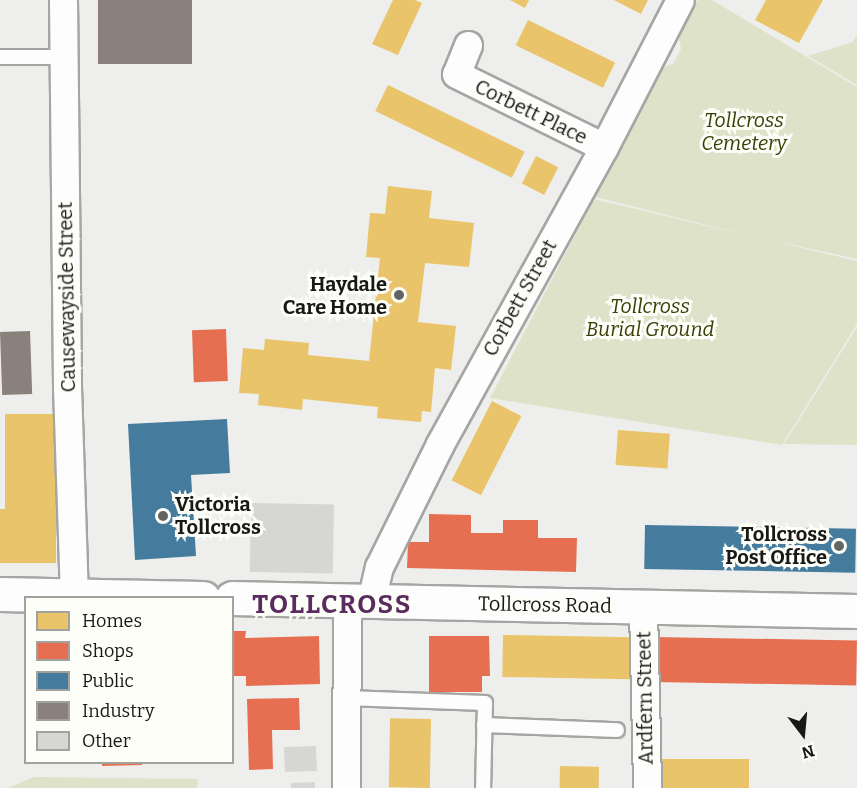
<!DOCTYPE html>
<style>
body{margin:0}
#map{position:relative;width:857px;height:788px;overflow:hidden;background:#eeefec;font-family:Bitter,serif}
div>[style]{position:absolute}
.green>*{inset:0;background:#dee2c8}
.homes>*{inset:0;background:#e9c46a;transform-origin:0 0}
.shops>*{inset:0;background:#e76f51;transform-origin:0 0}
.public>*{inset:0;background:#457b9d;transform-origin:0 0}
.industry>*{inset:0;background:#8a817c;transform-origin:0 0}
.building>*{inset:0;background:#d6d6d4;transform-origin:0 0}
.roads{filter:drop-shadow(2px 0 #a5a5a3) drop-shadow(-2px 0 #a5a5a3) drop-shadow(0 2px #a5a5a3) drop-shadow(0 -2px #a5a5a3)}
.service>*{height:14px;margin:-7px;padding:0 7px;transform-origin:7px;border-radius:7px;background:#fcfdfc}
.minor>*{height:27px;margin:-13.5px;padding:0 13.5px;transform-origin:13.5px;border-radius:13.5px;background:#fcfdfc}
.tertiary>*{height:33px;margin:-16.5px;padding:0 16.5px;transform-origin:16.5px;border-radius:16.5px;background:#fcfdfc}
.dots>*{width:16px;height:16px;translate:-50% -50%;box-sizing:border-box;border:3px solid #fdfef8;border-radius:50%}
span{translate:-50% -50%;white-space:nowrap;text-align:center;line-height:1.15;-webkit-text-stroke:6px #fdfef8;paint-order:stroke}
.street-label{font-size:20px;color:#181816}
.park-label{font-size:20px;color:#3a3e06;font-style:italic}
.poi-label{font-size:20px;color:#181816;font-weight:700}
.right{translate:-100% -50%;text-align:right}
.left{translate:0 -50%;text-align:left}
.district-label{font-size:26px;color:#5a2b5e;font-weight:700;letter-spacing:1.5px}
.legend{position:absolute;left:24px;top:596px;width:210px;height:168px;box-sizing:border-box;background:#fdfef8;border:2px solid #a1a29e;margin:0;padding:8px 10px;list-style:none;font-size:18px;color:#181816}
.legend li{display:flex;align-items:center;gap:12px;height:30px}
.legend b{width:30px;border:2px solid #a1a29e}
.north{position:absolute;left:773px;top:704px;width:60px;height:60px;-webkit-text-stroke:4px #fdfef8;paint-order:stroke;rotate:164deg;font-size:16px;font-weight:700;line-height:24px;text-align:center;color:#181816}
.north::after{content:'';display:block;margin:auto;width:21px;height:27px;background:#181816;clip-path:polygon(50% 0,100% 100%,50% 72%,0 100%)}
</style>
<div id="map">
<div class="green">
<div style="clip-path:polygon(698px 0,712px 0,857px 87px,857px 259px,761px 238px,857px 261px,857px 324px,782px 445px,490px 398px,594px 199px,758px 238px,595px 197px,663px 67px,673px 64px,681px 49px,679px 37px)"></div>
<div style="clip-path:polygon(857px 34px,857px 85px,808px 56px,853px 42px)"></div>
<div style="clip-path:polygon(857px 327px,857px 445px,784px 444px)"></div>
<div style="clip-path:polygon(34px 777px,198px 779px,197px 788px,8px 788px)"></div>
</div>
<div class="homes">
<div style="clip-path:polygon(393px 0,415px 0,422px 3px,398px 55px,372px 44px)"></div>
<div style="clip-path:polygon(510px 0,529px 0,525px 8px)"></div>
<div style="clip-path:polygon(614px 0,648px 0,641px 14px)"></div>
<div style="clip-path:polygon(766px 0,823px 0,799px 43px,755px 20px)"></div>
<div style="left:528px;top:20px;width:97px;height:28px;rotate:26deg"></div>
<div style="left:388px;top:85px;width:152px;height:29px;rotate:26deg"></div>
<div style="left:536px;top:156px;width:25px;height:31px;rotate:27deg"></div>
<div style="clip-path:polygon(388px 186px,432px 191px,429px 218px,474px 223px,469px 267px,425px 263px,418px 322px,456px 326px,451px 370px,435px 368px,431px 412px,422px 411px,421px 422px,377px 418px,378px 407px,303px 399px,302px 410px,258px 405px,259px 394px,239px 393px,243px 348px,264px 350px,265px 339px,309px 343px,308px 355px,369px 361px,380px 258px,366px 257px,370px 213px,385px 214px)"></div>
<div style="left:492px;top:401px;width:33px;height:89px;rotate:27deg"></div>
<div style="clip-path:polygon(5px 414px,56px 414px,56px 563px,0 563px,0 509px,5px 509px)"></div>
<div style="left:618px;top:430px;width:52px;height:35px;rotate:4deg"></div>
<div style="left:503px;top:635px;width:128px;height:42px;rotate:1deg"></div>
<div style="left:431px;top:719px;width:69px;height:41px;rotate:91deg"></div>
<div style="left:660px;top:759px;width:89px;height:29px"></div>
<div style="left:560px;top:766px;width:39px;height:22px;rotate:1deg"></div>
</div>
<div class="shops">
<div style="left:226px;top:329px;width:52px;height:34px;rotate:88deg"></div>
<div style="clip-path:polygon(429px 514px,471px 515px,471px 533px,503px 533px,503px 520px,538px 520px,538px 538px,577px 538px,576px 572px,407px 568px,408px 542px,429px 542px)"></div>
<div style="clip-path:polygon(232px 631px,246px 631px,245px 638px,319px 636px,320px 684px,246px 686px,246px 676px,232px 676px)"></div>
<div style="clip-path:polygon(429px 636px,489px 636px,490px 676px,482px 676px,482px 692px,429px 692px)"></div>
<div style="left:655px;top:637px;width:202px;height:45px;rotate:1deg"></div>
<div style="clip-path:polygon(299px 698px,300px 730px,272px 730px,273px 769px,249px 770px,247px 699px)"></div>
<div style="clip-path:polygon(102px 762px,142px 762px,142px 765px,102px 766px)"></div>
</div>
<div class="public">
<div style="clip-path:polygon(227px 419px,230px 473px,191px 475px,196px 556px,135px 560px,128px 424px)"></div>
<div style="left:645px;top:525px;width:211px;height:44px;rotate:1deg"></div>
</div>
<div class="industry">
<div style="left:98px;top:0;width:94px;height:64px"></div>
<div style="left:30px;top:331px;width:63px;height:30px;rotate:88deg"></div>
</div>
<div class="building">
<div style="left:251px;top:503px;width:83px;height:69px;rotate:1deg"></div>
<div style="left:316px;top:746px;width:25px;height:32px;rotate:88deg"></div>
<div style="clip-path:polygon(315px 782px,315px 788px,291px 788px,291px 783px)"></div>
</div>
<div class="roads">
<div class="service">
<div style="left:0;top:57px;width:64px"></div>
<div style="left:346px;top:698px;width:139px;rotate:2.1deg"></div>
<div style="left:485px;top:703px;width:85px;rotate:91.3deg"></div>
<div style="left:484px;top:725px;width:133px;rotate:2.2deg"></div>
</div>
<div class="minor">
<div style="left:63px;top:0;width:387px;rotate:89.4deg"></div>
<div style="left:67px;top:387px;width:208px;rotate:88.1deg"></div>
<div style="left:468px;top:45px;width:31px;rotate:112deg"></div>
<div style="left:456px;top:74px;width:165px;rotate:26.3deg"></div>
<div style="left:371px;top:601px;width:35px;rotate:-77deg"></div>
<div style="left:379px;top:567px;width:137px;rotate:-63.6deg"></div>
<div style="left:440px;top:444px;width:339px;rotate:-61.1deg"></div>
<div style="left:604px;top:147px;width:165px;rotate:-62.7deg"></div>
<div style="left:643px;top:608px;width:180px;rotate:88.7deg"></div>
<div style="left:346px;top:788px;width:187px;rotate:-89.7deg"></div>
</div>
<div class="tertiary">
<div style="left:0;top:594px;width:203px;rotate:1.1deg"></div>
<div style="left:232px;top:598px;width:625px;rotate:1.19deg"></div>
</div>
</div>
<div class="dots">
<div style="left:399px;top:295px;background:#636361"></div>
<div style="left:163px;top:516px;background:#636361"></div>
<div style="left:839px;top:546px;background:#636361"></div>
</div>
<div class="street-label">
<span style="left:531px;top:112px;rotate:26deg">Corbett Place</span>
<span style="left:67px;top:297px;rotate:-91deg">Causewayside Street</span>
<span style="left:520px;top:298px;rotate:-61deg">Corbett Street</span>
<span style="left:545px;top:605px;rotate:1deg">Tollcross Road</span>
<span style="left:645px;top:698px;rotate:-91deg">Ardfern Street</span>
</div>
<div class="park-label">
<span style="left:744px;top:132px">Tollcross<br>Cemetery</span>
<span style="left:650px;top:318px">Tollcross<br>Burial Ground</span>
</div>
<div class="poi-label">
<span class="right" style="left:387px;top:296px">Haydale<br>Care Home</span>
<span class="left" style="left:175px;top:516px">Victoria<br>Tollcross</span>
<span class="right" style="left:827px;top:546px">Tollcross<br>Post Office</span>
</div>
<div class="district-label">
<span style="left:332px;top:605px">TOLLCROSS</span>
</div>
<ul class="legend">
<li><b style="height:16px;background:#e9c46a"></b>Homes</li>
<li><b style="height:16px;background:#e76f51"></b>Shops</li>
<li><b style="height:16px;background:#457b9d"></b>Public</li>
<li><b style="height:16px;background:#8a817c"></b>Industry</li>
<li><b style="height:16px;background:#d6d6d4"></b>Other</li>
</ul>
<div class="north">N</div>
</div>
